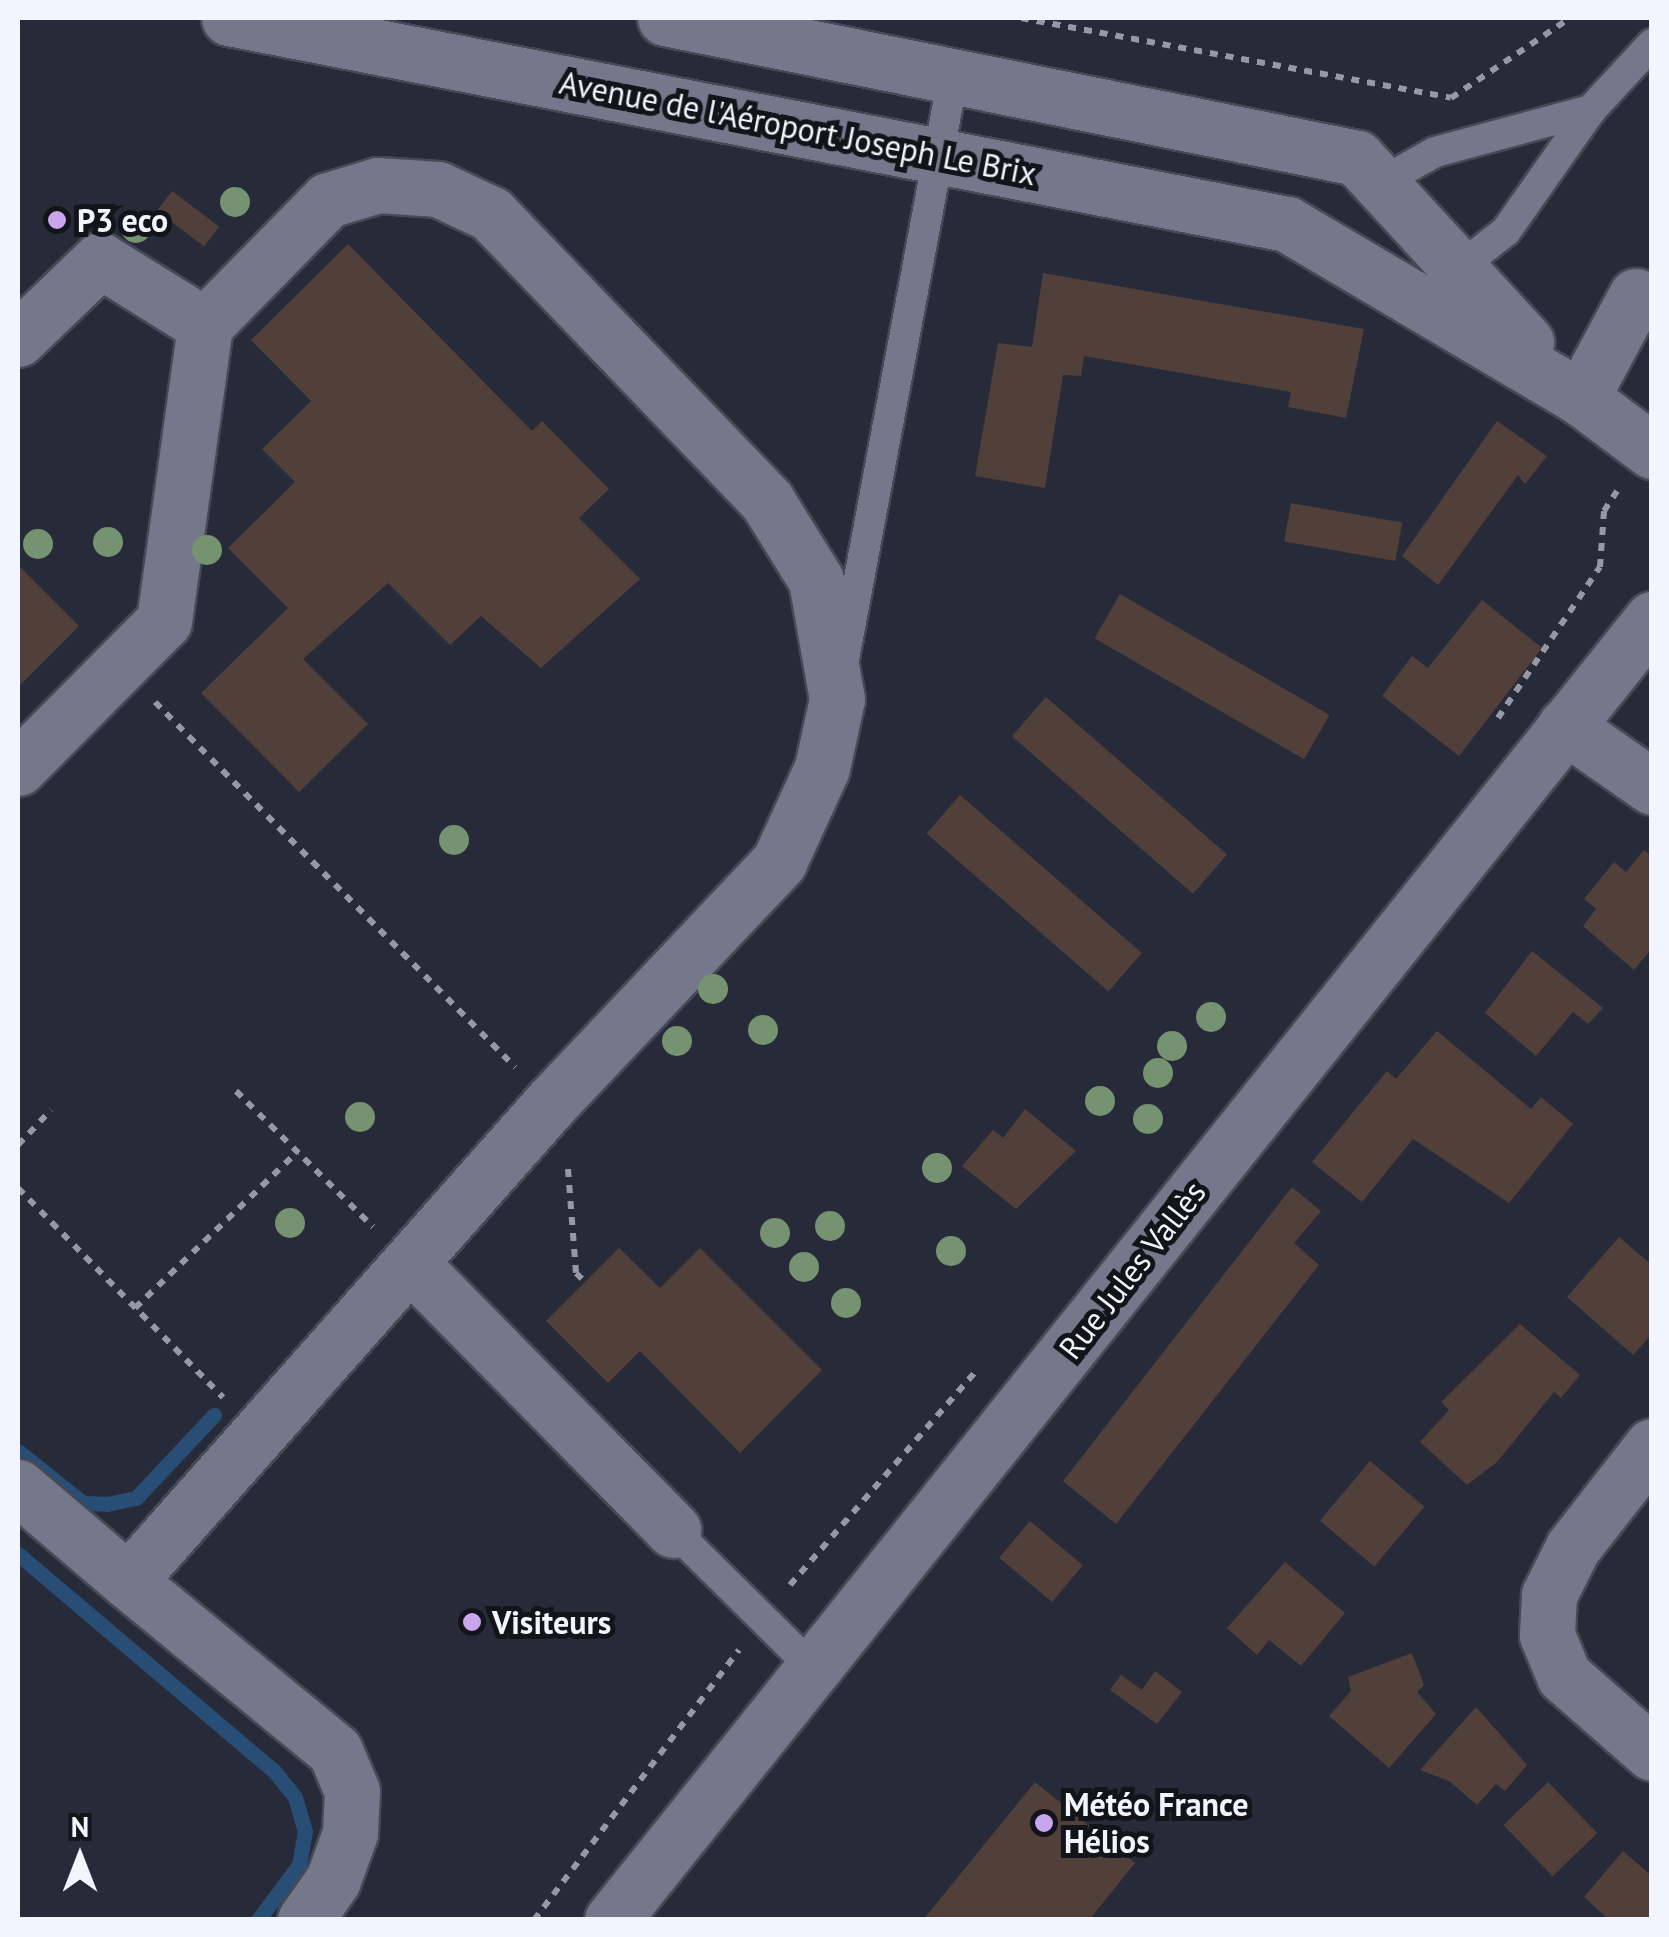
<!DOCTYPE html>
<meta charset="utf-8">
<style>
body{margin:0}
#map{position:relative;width:1669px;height:1937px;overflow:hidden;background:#272b39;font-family:"PT Sans",sans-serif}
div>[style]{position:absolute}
.stream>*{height:15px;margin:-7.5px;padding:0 7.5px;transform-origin:7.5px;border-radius:7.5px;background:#294e76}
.building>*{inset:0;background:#513f3a;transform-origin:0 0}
.path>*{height:6px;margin-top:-3px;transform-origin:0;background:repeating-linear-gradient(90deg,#9699a5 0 8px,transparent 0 16px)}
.roads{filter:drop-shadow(2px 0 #464955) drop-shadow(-2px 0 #464955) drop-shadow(0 2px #464955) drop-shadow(0 -2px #464955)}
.service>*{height:30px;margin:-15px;padding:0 15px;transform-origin:15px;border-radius:15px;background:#74788a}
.minor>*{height:55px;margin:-27.5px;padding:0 27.5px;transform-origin:27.5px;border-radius:27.5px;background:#74788a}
.tertiary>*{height:55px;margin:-27.5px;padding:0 27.5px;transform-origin:27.5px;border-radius:27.5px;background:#74788a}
.trees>*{width:30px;height:30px;margin:-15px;border-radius:50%;background:#759271}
.dots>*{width:28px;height:28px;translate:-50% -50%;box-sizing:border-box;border:5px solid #12141a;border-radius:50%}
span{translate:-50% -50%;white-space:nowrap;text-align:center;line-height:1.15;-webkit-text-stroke:10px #12141a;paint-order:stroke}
.street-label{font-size:32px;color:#f2f4fe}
.poi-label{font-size:32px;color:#f2f4fe;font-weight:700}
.left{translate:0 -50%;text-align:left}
.frame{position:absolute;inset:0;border:20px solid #f2f4fe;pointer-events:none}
.north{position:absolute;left:30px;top:1807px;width:100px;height:100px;-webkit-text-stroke:8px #12141a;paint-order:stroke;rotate:0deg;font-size:28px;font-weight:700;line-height:40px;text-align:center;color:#f2f4fe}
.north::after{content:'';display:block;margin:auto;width:35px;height:45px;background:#f2f4fe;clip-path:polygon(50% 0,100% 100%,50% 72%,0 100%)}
</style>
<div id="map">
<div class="stream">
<div style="left:18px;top:1451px;width:83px;rotate:38.7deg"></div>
<div style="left:83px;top:1503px;width:24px;rotate:2deg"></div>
<div style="left:107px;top:1504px;width:30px;rotate:-12deg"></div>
<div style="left:136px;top:1498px;width:114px;rotate:-46.8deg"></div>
<div style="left:18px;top:1554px;width:336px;rotate:40.3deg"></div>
<div style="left:274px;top:1771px;width:33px;rotate:51deg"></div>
<div style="left:295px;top:1797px;width:35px;rotate:74deg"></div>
<div style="left:305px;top:1831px;width:35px;rotate:100deg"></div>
<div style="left:299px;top:1865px;width:69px;rotate:126.7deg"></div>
</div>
<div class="building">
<div style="left:172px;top:191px;width:59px;height:25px;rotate:37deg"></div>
<div style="clip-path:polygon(348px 244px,532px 431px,542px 421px,609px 489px,579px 518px,640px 579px,541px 668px,481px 616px,450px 645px,388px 583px,303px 659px,368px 724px,299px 792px,201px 693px,288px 608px,228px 548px,295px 482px,262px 449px,311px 401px,251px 340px)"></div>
<div style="clip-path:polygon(1043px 273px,1364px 329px,1346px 418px,1288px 407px,1291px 392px,1084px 356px,1081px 376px,1063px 375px,1045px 488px,975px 476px,998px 343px,1032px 347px)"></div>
<div style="clip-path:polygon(1497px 421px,1547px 456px,1525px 484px,1518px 475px,1438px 585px,1402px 556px)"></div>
<div style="left:1291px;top:503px;width:113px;height:39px;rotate:10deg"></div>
<div style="clip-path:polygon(18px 565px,79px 626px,18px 687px)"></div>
<div style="left:1120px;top:594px;width:242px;height:51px;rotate:30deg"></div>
<div style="clip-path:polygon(1482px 600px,1542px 648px,1459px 756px,1382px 696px,1412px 656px,1428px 668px)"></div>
<div style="left:1046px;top:697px;width:240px;height:52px;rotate:41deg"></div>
<div style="left:960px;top:795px;width:241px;height:51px;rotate:41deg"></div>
<div style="clip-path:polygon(1644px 850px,1652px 856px,1652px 948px,1634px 970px,1583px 926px,1596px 909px,1584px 899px,1614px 862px,1626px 872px)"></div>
<div style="clip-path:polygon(1532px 951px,1603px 1008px,1588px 1024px,1573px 1012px,1536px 1056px,1485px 1013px)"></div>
<div style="clip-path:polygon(1437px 1031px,1531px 1109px,1541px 1097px,1573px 1124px,1509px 1203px,1413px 1139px,1362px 1202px,1312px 1162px,1387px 1071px,1396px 1079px)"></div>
<div style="clip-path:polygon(1025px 1109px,1076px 1151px,1016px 1209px,962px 1166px,993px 1130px,1003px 1138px)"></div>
<div style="clip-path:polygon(1292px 1187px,1321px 1211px,1294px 1243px,1319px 1265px,1116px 1524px,1063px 1481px)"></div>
<div style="clip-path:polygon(1619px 1237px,1652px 1265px,1652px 1334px,1633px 1355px,1567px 1297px)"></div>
<div style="clip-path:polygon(619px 1248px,660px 1288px,700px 1248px,822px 1370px,740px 1453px,640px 1351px,608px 1383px,546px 1321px)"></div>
<div style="clip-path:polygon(1520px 1324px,1580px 1375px,1561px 1398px,1554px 1392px,1497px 1462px,1467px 1485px,1420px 1442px,1449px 1410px,1441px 1402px)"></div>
<div style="left:1370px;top:1461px;width:71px;height:78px;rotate:40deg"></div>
<div style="left:1030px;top:1521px;width:69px;height:48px;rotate:40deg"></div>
<div style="clip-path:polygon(1285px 1562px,1345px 1613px,1301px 1666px,1269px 1640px,1257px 1655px,1227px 1628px)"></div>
<div style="clip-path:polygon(1412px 1653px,1424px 1685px,1417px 1692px,1436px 1714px,1389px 1768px,1329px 1716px,1351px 1691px,1348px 1677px)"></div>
<div style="clip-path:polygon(1155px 1671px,1182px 1692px,1157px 1724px,1110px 1690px,1121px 1675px,1142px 1690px)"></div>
<div style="clip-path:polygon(1476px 1707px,1527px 1765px,1505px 1791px,1496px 1784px,1477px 1805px,1449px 1781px,1420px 1770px)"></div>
<div style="clip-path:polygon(1035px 1782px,1135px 1863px,1089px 1920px,923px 1920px)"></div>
<div style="left:1548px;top:1782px;width:71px;height:62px;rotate:46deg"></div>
<div style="clip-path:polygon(1623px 1851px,1652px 1876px,1652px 1920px,1609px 1920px,1584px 1897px)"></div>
</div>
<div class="path">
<div style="left:1021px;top:18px;width:437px;rotate:10.5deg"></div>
<div style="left:1451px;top:98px;width:143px;rotate:-33.9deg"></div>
<div style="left:155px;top:702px;width:513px;rotate:45.4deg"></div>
<div style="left:1498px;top:718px;width:182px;rotate:-56deg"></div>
<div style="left:1600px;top:567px;width:56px;rotate:-85.9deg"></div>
<div style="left:1604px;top:511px;width:24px;rotate:-57deg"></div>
<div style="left:236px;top:1091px;width:193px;rotate:44.8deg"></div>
<div style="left:18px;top:1145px;width:48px;rotate:-46.7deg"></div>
<div style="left:568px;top:1169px;width:104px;rotate:85.6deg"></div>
<div style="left:576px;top:1273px;width:13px;rotate:45deg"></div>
<div style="left:18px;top:1188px;width:293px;rotate:45.6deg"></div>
<div style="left:135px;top:1308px;width:225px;rotate:-43.9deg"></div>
<div style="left:790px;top:1585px;width:282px;rotate:-49deg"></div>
<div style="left:534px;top:1920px;width:339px;rotate:-52.8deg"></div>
</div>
<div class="roads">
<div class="service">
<div style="left:1380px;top:183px;width:63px;rotate:-29.4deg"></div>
<div style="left:1435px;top:152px;width:162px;rotate:-15.1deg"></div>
<div style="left:1455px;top:271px;width:65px;rotate:-38.1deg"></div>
<div style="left:1506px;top:231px;width:148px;rotate:-54.9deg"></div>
<div style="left:1591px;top:110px;width:90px;rotate:-47.3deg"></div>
<div style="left:844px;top:659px;width:597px;rotate:-79.39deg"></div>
<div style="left:673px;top:1530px;width:199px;rotate:44.6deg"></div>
</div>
<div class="minor">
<div style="left:229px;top:18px;width:1078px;rotate:11.02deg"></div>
<div style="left:1287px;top:224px;width:342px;rotate:30.6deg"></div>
<div style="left:1581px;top:398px;width:89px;rotate:36.7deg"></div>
<div style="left:665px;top:18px;width:706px;rotate:11.44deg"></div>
<div style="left:1357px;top:158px;width:250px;rotate:47.4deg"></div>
<div style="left:18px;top:339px;width:114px;rotate:-43.9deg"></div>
<div style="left:100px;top:260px;width:123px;rotate:31.8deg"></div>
<div style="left:1581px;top:398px;width:116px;rotate:-61.7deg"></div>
<div style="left:1565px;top:726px;width:106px;rotate:35deg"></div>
<div style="left:18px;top:768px;width:207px;rotate:-45.2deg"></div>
<div style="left:164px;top:621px;width:299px;rotate:-82.1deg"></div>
<div style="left:205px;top:325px;width:175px;rotate:-45.5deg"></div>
<div style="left:328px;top:200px;width:52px;rotate:-16.7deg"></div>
<div style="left:378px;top:185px;width:60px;rotate:3.8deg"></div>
<div style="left:438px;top:189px;width:59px;rotate:25.3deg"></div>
<div style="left:491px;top:214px;width:398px;rotate:46.1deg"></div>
<div style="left:767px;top:501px;width:93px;rotate:58.2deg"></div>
<div style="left:816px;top:580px;width:121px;rotate:80deg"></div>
<div style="left:837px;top:699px;width:71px;rotate:102.3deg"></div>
<div style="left:822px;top:768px;width:103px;rotate:114.6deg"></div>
<div style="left:779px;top:862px;width:332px;rotate:133.4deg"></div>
<div style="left:551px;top:1103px;width:638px;rotate:131.51deg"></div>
<div style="left:128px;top:1581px;width:268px;rotate:39.4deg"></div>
<div style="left:335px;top:1751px;width:43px;rotate:67deg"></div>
<div style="left:352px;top:1791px;width:42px;rotate:92.7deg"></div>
<div style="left:350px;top:1833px;width:50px;rotate:109.9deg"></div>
<div style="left:333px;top:1880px;width:49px;rotate:125deg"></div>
<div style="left:410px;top:1263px;width:375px;rotate:45.4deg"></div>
<div style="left:1652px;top:1446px;width:128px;rotate:128deg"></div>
<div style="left:1573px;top:1547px;width:54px;rotate:116.6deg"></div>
<div style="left:1549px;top:1595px;width:40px;rotate:92.9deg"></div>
<div style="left:1547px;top:1635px;width:44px;rotate:67.5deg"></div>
<div style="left:1564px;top:1676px;width:117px;rotate:41.2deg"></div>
<div style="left:18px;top:1487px;width:145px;rotate:40.5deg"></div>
</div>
<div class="tertiary">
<div style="left:612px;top:1920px;width:1666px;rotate:-51.36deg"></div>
</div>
</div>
<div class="trees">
<div style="left:235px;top:202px"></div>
<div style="left:136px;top:228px"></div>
<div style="left:108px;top:542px"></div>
<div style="left:38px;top:544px"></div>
<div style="left:207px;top:550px"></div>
<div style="left:454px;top:840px"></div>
<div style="left:713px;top:989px"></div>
<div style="left:1211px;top:1017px"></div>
<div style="left:763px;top:1030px"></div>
<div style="left:677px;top:1041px"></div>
<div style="left:1172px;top:1046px"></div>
<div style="left:1158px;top:1073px"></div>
<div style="left:1100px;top:1101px"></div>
<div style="left:360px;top:1117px"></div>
<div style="left:1148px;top:1119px"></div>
<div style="left:937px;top:1168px"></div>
<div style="left:290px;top:1223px"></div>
<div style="left:830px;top:1226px"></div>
<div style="left:775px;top:1233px"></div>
<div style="left:951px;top:1251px"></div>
<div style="left:804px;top:1267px"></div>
<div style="left:846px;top:1303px"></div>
</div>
<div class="dots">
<div style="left:57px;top:220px;background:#c9a5ee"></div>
<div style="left:472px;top:1622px;background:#c9a5ee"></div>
<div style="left:1044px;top:1823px;background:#c9a5ee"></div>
</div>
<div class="street-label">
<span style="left:798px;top:128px;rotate:11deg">Avenue de l'Aéroport Joseph Le Brix</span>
<span style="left:1132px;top:1270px;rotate:-52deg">Rue Jules Vallès</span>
</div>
<div class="poi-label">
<span class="left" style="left:77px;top:220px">P3 eco</span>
<span class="left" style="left:492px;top:1622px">Visiteurs</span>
<span class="left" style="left:1064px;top:1823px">Météo France<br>Hélios</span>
</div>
<div class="frame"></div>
<div class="north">N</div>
</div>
